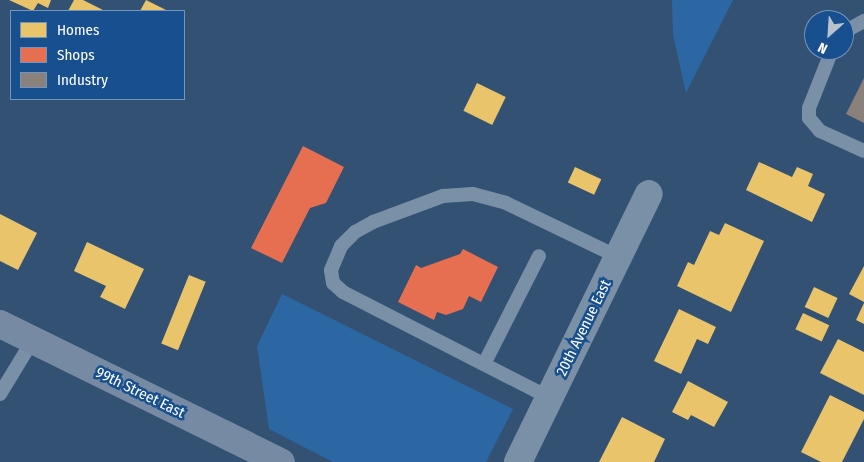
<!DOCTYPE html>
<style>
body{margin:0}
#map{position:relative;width:864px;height:462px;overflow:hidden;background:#335173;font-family:"Fira Sans Condensed",sans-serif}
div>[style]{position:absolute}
.green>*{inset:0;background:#2c67a4}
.homes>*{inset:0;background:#e9c46a;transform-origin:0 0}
.shops>*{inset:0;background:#e76f51}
.industry>*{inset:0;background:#8a817c}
.lane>*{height:14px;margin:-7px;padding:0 7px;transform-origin:7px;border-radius:7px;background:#7a90a7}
.street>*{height:28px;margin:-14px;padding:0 14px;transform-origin:14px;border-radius:14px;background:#7a90a7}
.secondary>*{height:28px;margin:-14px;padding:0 14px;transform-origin:14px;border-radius:14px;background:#768ba3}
span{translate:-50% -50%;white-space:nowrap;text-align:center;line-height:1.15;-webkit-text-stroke:5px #184f8e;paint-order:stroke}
.street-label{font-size:15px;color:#fff}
.legend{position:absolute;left:10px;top:10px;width:175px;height:90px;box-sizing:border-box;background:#184f8e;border:1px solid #7495bb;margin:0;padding:6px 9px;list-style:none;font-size:15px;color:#fff}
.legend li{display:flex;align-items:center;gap:10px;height:25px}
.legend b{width:25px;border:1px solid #7495bb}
.north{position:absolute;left:804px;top:10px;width:50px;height:50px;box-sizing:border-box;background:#184f8e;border:1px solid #7495bb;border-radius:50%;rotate:206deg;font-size:14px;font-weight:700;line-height:20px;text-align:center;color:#fff}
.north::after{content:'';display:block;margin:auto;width:18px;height:22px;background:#b8c2ce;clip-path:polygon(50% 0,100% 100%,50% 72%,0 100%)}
</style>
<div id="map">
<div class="green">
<div style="clip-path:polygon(672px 0,733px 0,686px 93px,673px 35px)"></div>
<div style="clip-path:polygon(282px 294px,513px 409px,486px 462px,333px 462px,269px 429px,257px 346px)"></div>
</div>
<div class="homes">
<div style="clip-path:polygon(9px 0,51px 0,48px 8px,38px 3px,33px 11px)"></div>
<div style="clip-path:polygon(74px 0,83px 0,105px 11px,68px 11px)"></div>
<div style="clip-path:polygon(146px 0,168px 11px,140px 11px)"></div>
<div style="left:477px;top:83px;width:32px;height:31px;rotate:26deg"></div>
<div style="clip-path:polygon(759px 162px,792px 177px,797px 167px,813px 174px,808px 186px,825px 194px,812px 222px,746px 190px)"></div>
<div style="left:575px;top:167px;width:29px;height:17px;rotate:25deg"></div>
<div style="clip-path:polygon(0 214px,37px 233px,18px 270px,0 261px)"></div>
<div style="clip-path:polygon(725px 223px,764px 241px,731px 312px,677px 286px,688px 262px,694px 265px,710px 231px,719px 235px)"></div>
<div style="clip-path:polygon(87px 242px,144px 269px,125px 309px,100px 297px,106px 286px,74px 271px)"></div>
<div style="clip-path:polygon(864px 266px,864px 302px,849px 294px)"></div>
<div style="left:189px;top:275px;width:18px;height:74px;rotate:22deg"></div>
<div style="left:814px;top:287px;width:26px;height:22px;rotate:25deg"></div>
<div style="clip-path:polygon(864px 303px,864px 324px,856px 320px)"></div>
<div style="clip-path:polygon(679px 309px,716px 327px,708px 344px,697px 339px,681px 374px,654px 361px)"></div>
<div style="left:803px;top:313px;width:29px;height:18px;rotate:25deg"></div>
<div style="clip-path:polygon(838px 339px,864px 352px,864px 395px,820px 373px)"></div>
<div style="clip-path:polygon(688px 381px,728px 402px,714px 427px,691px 415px,688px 420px,672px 412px)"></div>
<div style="clip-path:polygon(830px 395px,864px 412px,864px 419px,842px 462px,821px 462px,801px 452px)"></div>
<div style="clip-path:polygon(622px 417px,665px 439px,654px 462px,599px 462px)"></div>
</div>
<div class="shops">
<div style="clip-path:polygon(303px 146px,344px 167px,326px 203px,310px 208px,282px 263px,251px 248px)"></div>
<div style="clip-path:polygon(463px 249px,498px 267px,481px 302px,469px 296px,463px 309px,446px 315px,437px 312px,434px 320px,398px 302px,416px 265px,421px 268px,460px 254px)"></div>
</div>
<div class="industry">
<div style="clip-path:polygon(864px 78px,864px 123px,846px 114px)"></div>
</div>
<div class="lane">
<div style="left:844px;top:32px;width:23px;rotate:-29deg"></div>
<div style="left:832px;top:50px;width:62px;rotate:111.6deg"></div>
<div style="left:809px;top:108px;width:10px;rotate:90deg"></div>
<div style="left:809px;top:118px;width:17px;rotate:50deg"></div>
<div style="left:820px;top:131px;width:48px;rotate:24.4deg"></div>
<div style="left:484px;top:364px;width:121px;rotate:-63deg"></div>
<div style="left:0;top:394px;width:63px;rotate:-58.6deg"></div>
<div style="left:550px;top:398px;width:233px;rotate:-152.9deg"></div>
<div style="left:343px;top:292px;width:13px;rotate:-138deg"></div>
<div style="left:333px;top:283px;width:13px;rotate:-99deg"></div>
<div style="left:331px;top:270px;width:26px;rotate:-67deg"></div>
<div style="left:341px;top:246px;width:20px;rotate:-45deg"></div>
<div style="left:355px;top:232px;width:21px;rotate:-29deg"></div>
<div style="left:373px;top:222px;width:75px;rotate:-20.4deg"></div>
<div style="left:443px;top:196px;width:30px;rotate:-4deg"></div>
<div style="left:473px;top:194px;width:34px;rotate:15deg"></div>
<div style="left:506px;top:203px;width:124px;rotate:25.7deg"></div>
</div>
<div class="street">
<div style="left:518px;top:462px;width:298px;rotate:-64deg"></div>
</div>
<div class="secondary">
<div style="left:0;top:324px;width:313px;rotate:26.2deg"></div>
</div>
<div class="street-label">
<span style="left:584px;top:328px;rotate:-64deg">20th Avenue East</span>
<span style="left:140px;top:393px;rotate:26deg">99th Street East</span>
</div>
<ul class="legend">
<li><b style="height:14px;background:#e9c46a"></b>Homes</li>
<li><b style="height:14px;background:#e76f51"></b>Shops</li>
<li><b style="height:14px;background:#8a817c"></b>Industry</li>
</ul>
<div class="north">N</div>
</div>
